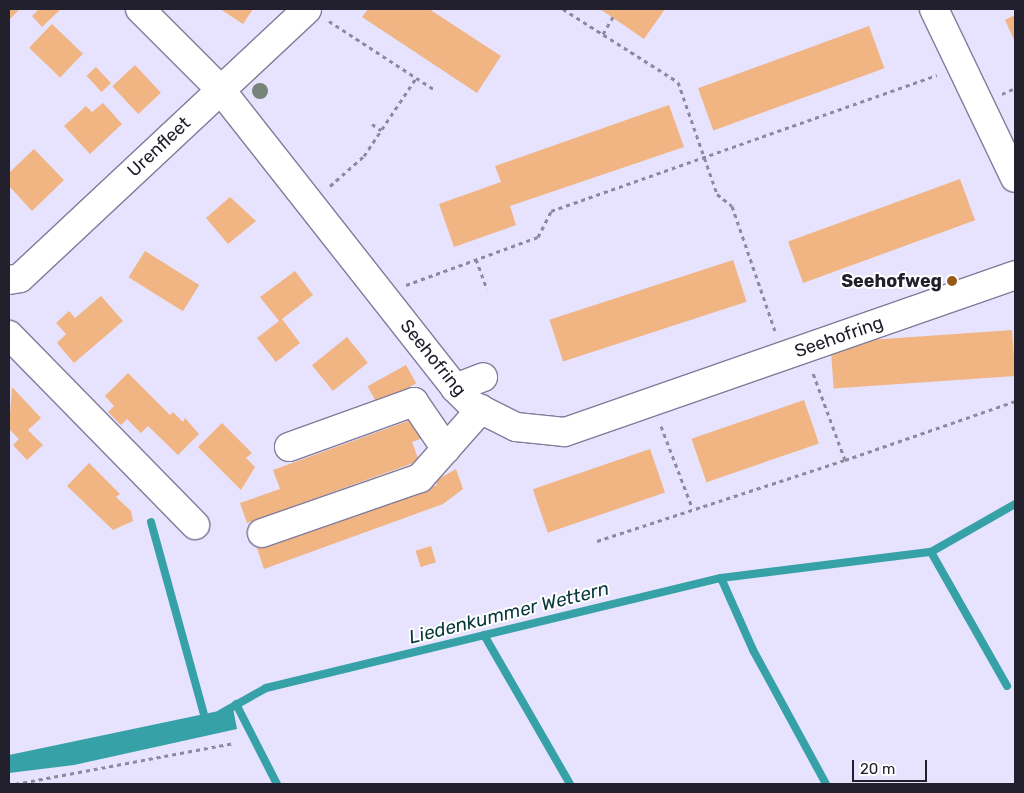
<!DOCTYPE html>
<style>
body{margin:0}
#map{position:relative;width:1024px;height:793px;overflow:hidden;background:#e7e2fe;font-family:Rubik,sans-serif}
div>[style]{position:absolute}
.water>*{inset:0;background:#36a1a6}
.stream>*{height:8px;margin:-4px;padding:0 4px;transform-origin:4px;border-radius:4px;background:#36a1a6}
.building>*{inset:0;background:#f0b583;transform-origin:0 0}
.path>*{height:3px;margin-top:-1.5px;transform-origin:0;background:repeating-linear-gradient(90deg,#8d899e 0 4px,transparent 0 8px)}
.roads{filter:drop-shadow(1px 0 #827c9b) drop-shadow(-1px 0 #827c9b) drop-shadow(0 1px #827c9b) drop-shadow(0 -1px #827c9b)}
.minor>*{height:28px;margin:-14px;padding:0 14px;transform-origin:14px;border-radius:14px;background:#fff}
.trees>*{width:16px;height:16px;margin:-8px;border-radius:50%;background:#768379}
.dots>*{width:14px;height:14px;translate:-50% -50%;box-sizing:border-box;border:2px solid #fff;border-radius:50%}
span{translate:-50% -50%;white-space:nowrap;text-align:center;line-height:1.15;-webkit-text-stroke:4px #fff;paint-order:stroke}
.street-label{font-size:18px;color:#23202d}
.poi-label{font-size:18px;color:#23202d;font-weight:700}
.right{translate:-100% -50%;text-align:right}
.water-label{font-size:19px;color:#07393c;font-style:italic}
.frame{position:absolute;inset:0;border:10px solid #23202d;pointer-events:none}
.scale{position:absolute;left:852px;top:760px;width:75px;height:22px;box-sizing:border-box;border:2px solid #23202d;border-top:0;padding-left:6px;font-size:15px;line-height:18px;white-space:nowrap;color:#23202d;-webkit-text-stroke:4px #fff;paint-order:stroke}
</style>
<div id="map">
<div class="water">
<div style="clip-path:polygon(233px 708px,237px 729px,74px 765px,9px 773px,9px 755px)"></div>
</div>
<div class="stream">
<div style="left:151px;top:522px;width:206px;rotate:74.6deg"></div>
<div style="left:931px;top:552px;width:154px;rotate:60.4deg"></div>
<div style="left:721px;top:578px;width:79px;rotate:66deg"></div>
<div style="left:753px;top:650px;width:153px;rotate:61.4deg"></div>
<div style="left:484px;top:635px;width:172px;rotate:60deg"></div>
<div style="left:236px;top:704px;width:90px;rotate:62.9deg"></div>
<div style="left:220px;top:714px;width:53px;rotate:-29.5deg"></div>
<div style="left:266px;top:688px;width:468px;rotate:-13.6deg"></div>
<div style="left:721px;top:578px;width:212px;rotate:-7.1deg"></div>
<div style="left:931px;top:552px;width:97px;rotate:-29.7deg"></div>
</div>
<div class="building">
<div style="clip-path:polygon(9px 9px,20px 9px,10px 19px)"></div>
<div style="clip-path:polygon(39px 9px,61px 9px,42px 27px,32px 16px)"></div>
<div style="clip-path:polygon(220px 9px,253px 9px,243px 24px)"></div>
<div style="clip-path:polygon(368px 9px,429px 9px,501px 56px,477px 93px,362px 17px)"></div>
<div style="clip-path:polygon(600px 9px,665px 9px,644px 39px)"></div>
<div style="clip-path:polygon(1015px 15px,1015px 42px,1005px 20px)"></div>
<div style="left:52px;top:24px;width:43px;height:33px;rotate:44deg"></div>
<div style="left:869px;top:26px;width:45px;height:182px;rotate:70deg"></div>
<div style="left:135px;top:65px;width:38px;height:31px;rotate:47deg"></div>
<div style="left:96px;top:67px;width:22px;height:13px;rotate:47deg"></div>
<div style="clip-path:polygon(103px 103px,122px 124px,90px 154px,64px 126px,86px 106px,92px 112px)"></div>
<div style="clip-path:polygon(669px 105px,684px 147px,510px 206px,516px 225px,454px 247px,439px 204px,501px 182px,495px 166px)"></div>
<div style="clip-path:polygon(34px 149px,64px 180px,32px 211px,9px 186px,9px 173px)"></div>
<div style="left:960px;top:179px;width:44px;height:183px;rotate:70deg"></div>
<div style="clip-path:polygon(230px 197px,256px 221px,228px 244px,206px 218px)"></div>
<div style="left:145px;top:251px;width:64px;height:31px;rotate:32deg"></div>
<div style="left:733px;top:260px;width:44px;height:193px;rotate:72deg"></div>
<div style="clip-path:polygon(295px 271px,313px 295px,282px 319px,300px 343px,276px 362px,257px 338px,279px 321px,260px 297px)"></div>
<div style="clip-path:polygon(101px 296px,123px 321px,74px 363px,57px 343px,66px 334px,56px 323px,69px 311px,75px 318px)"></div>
<div style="left:1012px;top:330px;width:46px;height:182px;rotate:86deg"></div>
<div style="left:347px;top:337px;width:33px;height:45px;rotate:51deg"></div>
<div style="left:406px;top:365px;width:21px;height:44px;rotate:61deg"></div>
<div style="clip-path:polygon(128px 373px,170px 415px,173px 412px,183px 422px,185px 418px,199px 434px,178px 455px,148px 426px,141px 433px,127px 419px,121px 425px,108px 412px,114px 406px,105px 396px)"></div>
<div style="clip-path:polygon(12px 387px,41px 418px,28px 430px,43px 445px,27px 460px,13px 445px,19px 439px,9px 429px)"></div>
<div style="left:804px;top:400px;width:46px;height:119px;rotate:71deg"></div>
<div style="clip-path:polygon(416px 418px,423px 438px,412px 442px,419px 461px,247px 523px,240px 503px,280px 489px,273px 470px)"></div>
<div style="clip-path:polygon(222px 423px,252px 453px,246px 458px,255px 467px,241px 490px,198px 447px)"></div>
<div style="left:650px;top:449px;width:46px;height:124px;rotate:71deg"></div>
<div style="clip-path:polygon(89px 463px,120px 494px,116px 497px,131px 511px,133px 521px,113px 530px,67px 486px)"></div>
<div style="clip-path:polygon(456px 469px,463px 489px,443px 504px,264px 569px,257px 548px,437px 485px,435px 481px)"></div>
<div style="left:431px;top:546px;width:17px;height:16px;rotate:73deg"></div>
</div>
<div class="path">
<div style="left:563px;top:9px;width:136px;rotate:32.4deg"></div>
<div style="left:678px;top:82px;width:119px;rotate:70.8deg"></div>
<div style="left:717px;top:194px;width:19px;rotate:39deg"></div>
<div style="left:732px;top:206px;width:132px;rotate:71deg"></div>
<div style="left:329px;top:21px;width:126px;rotate:33.1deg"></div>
<div style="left:603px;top:34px;width:20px;rotate:-60deg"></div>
<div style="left:1002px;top:94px;width:14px;rotate:-25deg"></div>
<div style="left:372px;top:124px;width:11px;rotate:34deg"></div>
<div style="left:330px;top:186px;width:45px;rotate:-41.4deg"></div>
<div style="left:364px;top:156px;width:94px;rotate:-56.3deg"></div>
<div style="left:476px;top:259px;width:32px;rotate:70deg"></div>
<div style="left:406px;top:285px;width:140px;rotate:-20deg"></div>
<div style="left:538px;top:237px;width:29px;rotate:-63deg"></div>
<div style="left:551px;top:211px;width:409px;rotate:-19.4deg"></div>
<div style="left:661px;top:426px;width:87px;rotate:69.1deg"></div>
<div style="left:845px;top:460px;width:180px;rotate:-19.1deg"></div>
<div style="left:597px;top:541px;width:261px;rotate:-18.1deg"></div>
<div style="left:845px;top:460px;width:93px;rotate:-110.2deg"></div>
<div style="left:15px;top:784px;width:223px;rotate:-10.6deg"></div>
</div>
<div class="roads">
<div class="minor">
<div style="left:140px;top:9px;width:113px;rotate:45deg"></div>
<div style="left:220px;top:89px;width:380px;rotate:51.8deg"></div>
<div style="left:455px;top:388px;width:24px;rotate:45deg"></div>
<div style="left:472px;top:405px;width:49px;rotate:26.6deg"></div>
<div style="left:516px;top:427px;width:49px;rotate:5.8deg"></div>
<div style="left:565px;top:432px;width:477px;rotate:-19.2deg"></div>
<div style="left:934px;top:9px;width:187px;rotate:64.4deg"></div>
<div style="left:9px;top:280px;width:11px;rotate:-10deg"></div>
<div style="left:20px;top:278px;width:393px;rotate:-43.1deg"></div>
<div style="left:9px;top:335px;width:266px;rotate:45.6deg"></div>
<div style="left:455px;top:388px;width:30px;rotate:-21deg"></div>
<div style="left:289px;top:447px;width:133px;rotate:-19.8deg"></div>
<div style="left:414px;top:402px;width:57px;rotate:55.8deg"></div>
<div style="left:262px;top:533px;width:167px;rotate:-19.2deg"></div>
<div style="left:420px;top:478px;width:92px;rotate:-48.5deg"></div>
</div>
</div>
<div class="trees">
<div style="left:260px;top:91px"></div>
</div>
<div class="dots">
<div style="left:952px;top:281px;background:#955b18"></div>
</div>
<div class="street-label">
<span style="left:159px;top:147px;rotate:-43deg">Urenfleet</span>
<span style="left:839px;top:337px;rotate:-19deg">Seehofring</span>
<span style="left:433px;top:358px;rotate:51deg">Seehofring</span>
</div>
<div class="poi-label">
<span class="right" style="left:942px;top:281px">Seehofweg</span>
</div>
<div class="water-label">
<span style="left:509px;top:613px;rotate:-14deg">Liedenkummer Wettern</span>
</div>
<div class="frame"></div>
<div class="scale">20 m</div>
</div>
